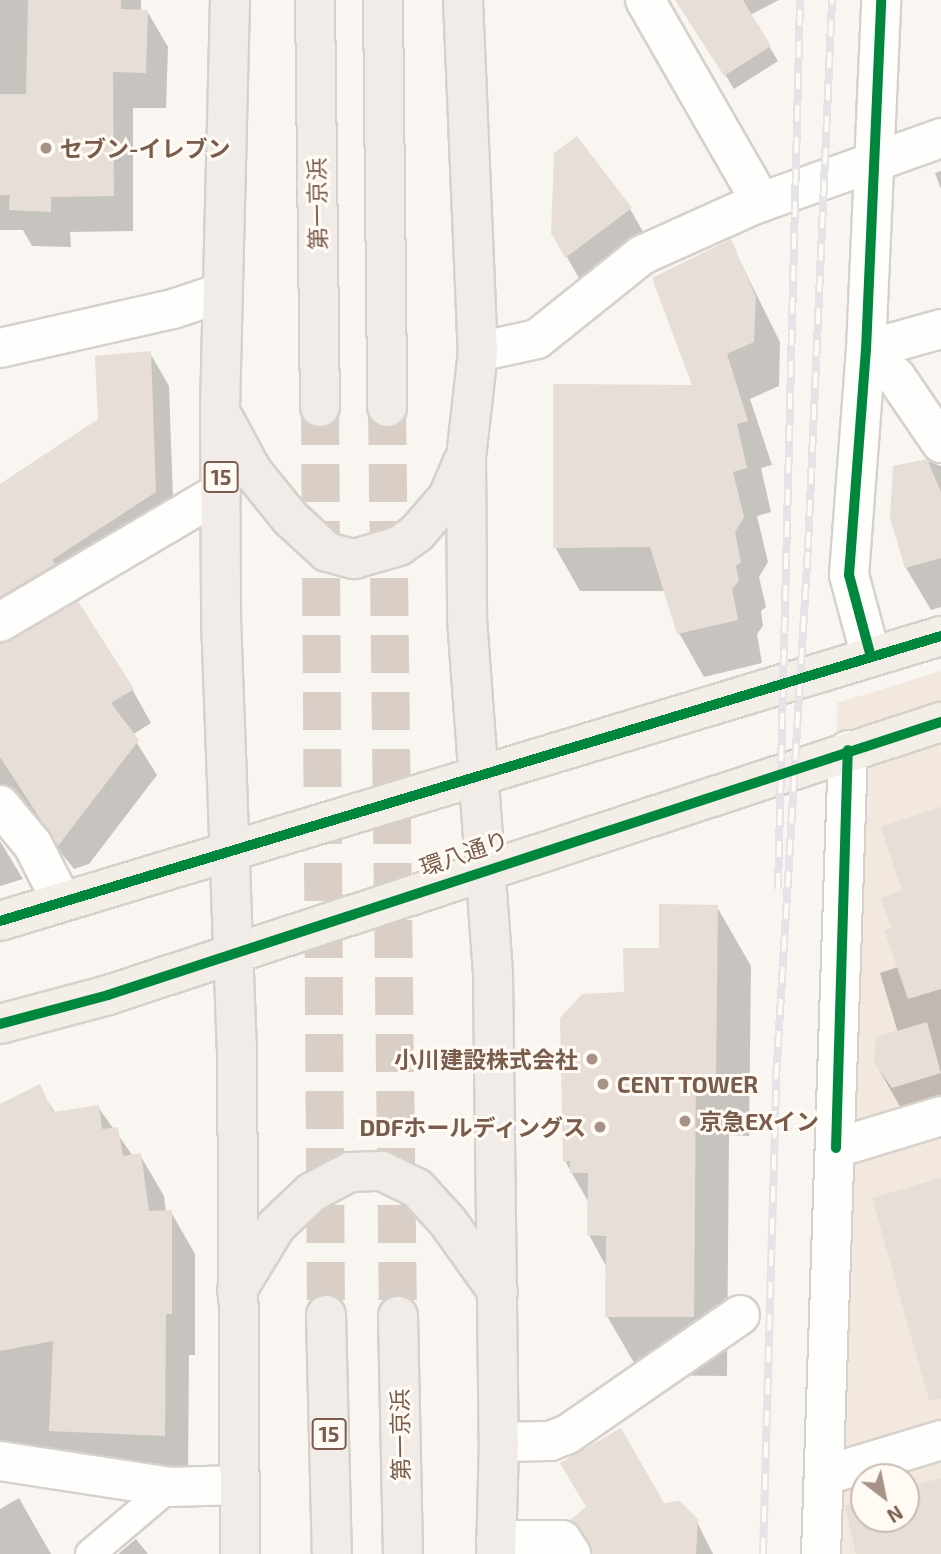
<!DOCTYPE html>
<meta charset="utf-8">
<style>
body{margin:0}
#map{position:relative;width:941px;height:1554px;overflow:hidden;background:#f9f5f0;font-family:"Exo 2","Noto Sans JP",sans-serif}
div>[style]{position:absolute}
.residential>*{inset:0;background:#f2e8de}
.shadow>*{inset:0;background:#0003}
.building>*{inset:0;background:#e6ded7}
.trunk-tunnel>*{height:38px;margin-top:-19px;transform-origin:0;background:repeating-linear-gradient(90deg,#d9cfc7 0 38px,transparent 0 57px)}
.roads{filter:drop-shadow(2px 0 #d7d1cb) drop-shadow(-2px 0 #d7d1cb) drop-shadow(0 2px #d7d1cb) drop-shadow(0 -2px #d7d1cb)}
.service>*{height:28px;margin:-14px;padding:0 14px;transform-origin:14px;border-radius:14px;background:#fefefd}
.minor>*{height:38px;margin:-19px;padding:0 19px;transform-origin:19px;border-radius:19px;background:#fefefd}
.primary>*{height:38px;margin:-19px;padding:0 19px;transform-origin:19px;border-radius:19px;background:#f3eee8}
.trunk>*{height:38px;margin:-19px;padding:0 19px;transform-origin:19px;border-radius:19px;background:#f2ece8}
.rail>*{height:8px;margin-top:-4px;transform-origin:0;background:repeating-linear-gradient(90deg,#fffaf3 0 16px,#e6e3e7 0 32px);box-sizing:border-box;border-block:2px solid #e6e3e7}
.cycleway>*{height:10px;margin:-5px;padding:0 5px;transform-origin:5px;border-radius:5px;background:#00873e}
.dots>*{width:19px;height:19px;translate:-50% -50%;box-sizing:border-box;border:4px solid #fffaf3;border-radius:50%}
span{translate:-50% -50%;white-space:nowrap;text-align:center;line-height:1.15;-webkit-text-stroke:6px #fffaf3;paint-order:stroke}
.shield-label span{padding:2px 5px;background:#fffaf3;border:2px solid;border-radius:5px;-webkit-text-stroke-width:0}
.shield-label{font-size:21px;color:#7a5c4d;font-weight:700}
.poi-label{font-size:23px;color:#7a5c4d;font-weight:700}
.left{translate:0 -50%;text-align:left}
.right{translate:-100% -50%;text-align:right}
.street-label{font-size:23px;color:#7a5c4d}
.north{position:absolute;left:850px;top:1463px;width:70px;height:70px;box-sizing:border-box;background:#fffaf3;border:2px solid #cabbb1;border-radius:50%;rotate:148deg;font-size:19px;font-weight:700;line-height:28px;text-align:center;color:#7a5c4d}
.north::after{content:'';display:block;margin:auto;width:24px;height:32px;background:#a69286;clip-path:polygon(50% 0,100% 100%,50% 72%,0 100%)}
</style>
<div id="map">
<div class="residential">
<div style="clip-path:polygon(evenodd,941px 671px,941px 1554px,817px 1554px,833px 1159px,837px 703px,941px 671px,864px 1477px,906px 1477px,906px 1519px,864px 1519px,864px 1477px)"></div>
</div>
<div class="shadow">
<div style="clip-path:polygon(0 0,141px 0,141px 11px,147px 11px,168px 47px,166px 108px,133px 108px,133px 231px,70px 232px,71px 247px,32px 246px,23px 230px,0 230px)"></div>
<div style="clip-path:polygon(679px 0,779px 0,750px 15px,778px 61px,734px 89px)"></div>
<div style="clip-path:polygon(941px 171px,941px 189px,935px 173px)"></div>
<div style="clip-path:polygon(630px 209px,646px 237px,583px 285px,553px 233px)"></div>
<div style="clip-path:polygon(730px 241px,780px 342px,779px 386px,750px 399px,772px 465px,761px 468px,771px 512px,757px 516px,768px 562px,759px 577px,766px 607px,761px 611px,763px 626px,757px 634px,762px 663px,704px 677px,679px 633px,665px 591px,580px 591px,555px 547px,695px 387px)"></div>
<div style="clip-path:polygon(150px 353px,169px 386px,174px 526px,8px 637px,3px 644px,132px 689px,151px 723px,132px 735px,157px 775px,89px 864px,74px 869px,38px 824px,0 829px,0 486px,100px 420px)"></div>
<div style="clip-path:polygon(927px 461px,941px 466px,941px 607px,931px 610px,906px 568px)"></div>
<div style="clip-path:polygon(941px 809px,941px 1132px,905px 1115px,875px 1063px,898px 1033px,880px 973px,898px 967px,894px 929px,904px 892px)"></div>
<div style="clip-path:polygon(0 841px,23px 879px,0 886px)"></div>
<div style="clip-path:polygon(717px 907px,751px 966px,749px 1136px,729px 1135px,727px 1376px,641px 1375px,607px 1316px,607px 1268px,589px 1235px,589px 1203px,565px 1161px,625px 993px,661px 949px)"></div>
<div style="clip-path:polygon(39px 1087px,55px 1113px,98px 1107px,133px 1156px,140px 1155px,164px 1196px,166px 1212px,171px 1212px,195px 1254px,195px 1355px,189px 1355px,188px 1477px,0 1461px,0 1106px)"></div>
<div style="clip-path:polygon(19px 1498px,36px 1528px,51px 1554px,0 1554px,0 1509px)"></div>
<div style="clip-path:polygon(663px 1504px,696px 1520px,713px 1554px,593px 1554px,572px 1520px)"></div>
<div style="clip-path:polygon(136px 1539px,148px 1554px,118px 1554px)"></div>
</div>
<div class="building">
<div style="clip-path:polygon(28px 0,121px 0,121px 9px,148px 10px,146px 73px,113px 72px,114px 196px,51px 197px,51px 212px,9px 210px,10px 195px,0 195px,0 94px,26px 94px)"></div>
<div style="clip-path:polygon(675px 0,743px 0,771px 46px,724px 76px)"></div>
<div style="clip-path:polygon(577px 136px,632px 208px,565px 258px,551px 233px,554px 153px)"></div>
<div style="clip-path:polygon(731px 239px,756px 297px,754px 342px,727px 354px,748px 421px,737px 424px,747px 468px,733px 472px,744px 517px,735px 532px,741px 562px,736px 566px,739px 581px,732px 589px,738px 620px,677px 634px,650px 547px,553px 548px,553px 384px,692px 385px,652px 278px)"></div>
<div style="clip-path:polygon(151px 351px,156px 492px,52px 560px,55px 564px,0 597px,0 484px,98px 419px,95px 356px)"></div>
<div style="clip-path:polygon(927px 459px,941px 492px,941px 558px,905px 568px,890px 518px,893px 466px)"></div>
<div style="clip-path:polygon(78px 601px,134px 689px,111px 703px,139px 740px,58px 846px,0 757px,0 644px)"></div>
<div style="clip-path:polygon(941px 807px,941px 989px,908px 999px,884px 930px,891px 928px,881px 898px,902px 891px,881px 827px)"></div>
<div style="clip-path:polygon(659px 904px,718px 905px,716px 1077px,696px 1077px,694px 1317px,605px 1317px,606px 1236px,587px 1235px,588px 1173px,570px 1173px,570px 1161px,563px 1162px,560px 1018px,582px 994px,624px 992px,623px 948px,659px 948px)"></div>
<div style="clip-path:polygon(927px 1022px,941px 1073px,892px 1088px,874px 1063px,876px 1037px)"></div>
<div style="clip-path:polygon(40px 1084px,53px 1112px,99px 1105px,102px 1129px,118px 1127px,123px 1156px,141px 1153px,149px 1211px,172px 1210px,172px 1314px,166px 1314px,165px 1436px,49px 1431px,53px 1341px,0 1351px,0 1104px)"></div>
<div style="clip-path:polygon(941px 1178px,941px 1399px,929px 1400px,872px 1198px)"></div>
<div style="clip-path:polygon(621px 1428px,664px 1503px,680px 1501px,698px 1519px,696px 1554px,593px 1554px,580px 1528px,570px 1520px,586px 1507px,560px 1463px)"></div>
<div style="clip-path:polygon(941px 1478px,941px 1554px,856px 1554px,845px 1506px,864px 1500px,864px 1519px,906px 1519px,906px 1488px)"></div>
</div>
<div class="trunk-tunnel">
<div style="left:320px;top:407px;width:908px;rotate:89.62deg"></div>
<div style="left:387px;top:407px;width:909px;rotate:89.31deg"></div>
</div>
<div class="roads">
<div class="service">
<div style="left:90px;top:1554px;width:104px;rotate:-40.3deg"></div>
</div>
<div class="minor">
<div style="left:645px;top:0;width:233px;rotate:60.1deg"></div>
<div style="left:0;top:348px;width:177px;rotate:-12.7deg"></div>
<div style="left:173px;top:309px;width:51px;rotate:-18.4deg"></div>
<div style="left:866px;top:350px;width:40px;rotate:42deg"></div>
<div style="left:896px;top:377px;width:80px;rotate:55.7deg"></div>
<div style="left:866px;top:350px;width:78px;rotate:-15.6deg"></div>
<div style="left:478px;top:352px;width:60px;rotate:-12.4deg"></div>
<div style="left:537px;top:339px;width:134px;rotate:-38.7deg"></div>
<div style="left:642px;top:255px;width:122px;rotate:-24.2deg"></div>
<div style="left:753px;top:205px;width:200px;rotate:-19.6deg"></div>
<div style="left:0;top:622px;width:256px;rotate:-30.5deg"></div>
<div style="left:871px;top:657px;width:85px;rotate:-105deg"></div>
<div style="left:849px;top:575px;width:226px;rotate:-85.7deg"></div>
<div style="left:866px;top:350px;width:350px;rotate:-87.5deg"></div>
<div style="left:0;top:805px;width:52px;rotate:50.5deg"></div>
<div style="left:33px;top:845px;width:64px;rotate:63deg"></div>
<div style="left:836px;top:1148px;width:110px;rotate:-16.9deg"></div>
<div style="left:499px;top:1442px;width:51px;rotate:-1.1deg"></div>
<div style="left:550px;top:1441px;width:19px;rotate:-21deg"></div>
<div style="left:568px;top:1434px;width:209px;rotate:-34.7deg"></div>
<div style="left:0;top:1461px;width:171px;rotate:8.7deg"></div>
<div style="left:169px;top:1487px;width:70px;rotate:-1.6deg"></div>
<div style="left:826px;top:1475px;width:120px;rotate:-16.9deg"></div>
<div style="left:496px;top:1540px;width:66px"></div>
<div style="left:562px;top:1540px;width:17px;rotate:57deg"></div>
<div style="left:821px;top:1554px;width:804px;rotate:-88.08deg"></div>
</div>
<div class="primary">
<div style="left:0;top:921px;width:983px;rotate:-16.85deg"></div>
<div style="left:0;top:1024px;width:112px;rotate:-15deg"></div>
<div style="left:108px;top:995px;width:877px;rotate:-18.15deg"></div>
</div>
<div class="trunk">
<div style="left:230px;top:0;width:411px;rotate:91.4deg"></div>
<div style="left:220px;top:411px;width:207px;rotate:89.7deg"></div>
<div style="left:221px;top:618px;width:429px;rotate:87.9deg"></div>
<div style="left:237px;top:1047px;width:507px;rotate:89.66deg"></div>
<div style="left:315px;top:0;width:407px;rotate:89.3deg"></div>
<div style="left:383px;top:0;width:407px;rotate:89.4deg"></div>
<div style="left:463px;top:0;width:352px;rotate:87.6deg"></div>
<div style="left:478px;top:352px;width:106px;rotate:96.5deg"></div>
<div style="left:466px;top:457px;width:162px;rotate:89.6deg"></div>
<div style="left:467px;top:619px;width:357px;rotate:85.8deg"></div>
<div style="left:493px;top:975px;width:467px;rotate:89.3deg"></div>
<div style="left:499px;top:1442px;width:112px;rotate:91.5deg"></div>
<div style="left:224px;top:419px;width:59px;rotate:61.7deg"></div>
<div style="left:252px;top:471px;width:60px;rotate:51deg"></div>
<div style="left:290px;top:518px;width:50px;rotate:42.6deg"></div>
<div style="left:327px;top:552px;width:28px;rotate:15deg"></div>
<div style="left:354px;top:559px;width:47px;rotate:-16.1deg"></div>
<div style="left:399px;top:546px;width:22px;rotate:-36deg"></div>
<div style="left:417px;top:533px;width:48px;rotate:-49.3deg"></div>
<div style="left:448px;top:497px;width:38px;rotate:-67deg"></div>
<div style="left:237px;top:1290px;width:75px;rotate:-58.6deg"></div>
<div style="left:276px;top:1226px;width:50px;rotate:-43.4deg"></div>
<div style="left:312px;top:1192px;width:43px;rotate:-27.8deg"></div>
<div style="left:350px;top:1172px;width:32px;rotate:-2deg"></div>
<div style="left:382px;top:1171px;width:39px;rotate:26deg"></div>
<div style="left:417px;top:1188px;width:46px;rotate:47.6deg"></div>
<div style="left:448px;top:1222px;width:86px;rotate:54.5deg"></div>
<div style="left:326px;top:1315px;width:239px;rotate:88.6deg"></div>
<div style="left:398px;top:1316px;width:238px;rotate:88.8deg"></div>
</div>
</div>
<div class="rail">
<div style="left:778px;top:889px;width:889px;rotate:-88.58deg"></div>
<div style="left:763px;top:1554px;width:475px;rotate:-88.4deg"></div>
<div style="left:776px;top:1079px;width:532px;rotate:-86.55deg"></div>
<div style="left:808px;top:548px;width:549px;rotate:-87.49deg"></div>
</div>
<div class="cycleway">
<div style="left:871px;top:657px;width:85px;rotate:-105deg"></div>
<div style="left:849px;top:575px;width:226px;rotate:-85.7deg"></div>
<div style="left:866px;top:350px;width:350px;rotate:-87.5deg"></div>
<div style="left:0;top:921px;width:983px;rotate:-16.85deg"></div>
<div style="left:0;top:1024px;width:112px;rotate:-15deg"></div>
<div style="left:108px;top:995px;width:877px;rotate:-18.15deg"></div>
<div style="left:836px;top:1148px;width:398px;rotate:-88.3deg"></div>
</div>
<div class="dots">
<div style="left:46px;top:148px;background:#a69286"></div>
<div style="left:592px;top:1059px;background:#a69286"></div>
<div style="left:603px;top:1084px;background:#a69286"></div>
<div style="left:685px;top:1121px;background:#a69286"></div>
<div style="left:600px;top:1127px;background:#a69286"></div>
</div>
<div class="shield-label">
<span style="left:221px;top:477px">15</span>
<span style="left:329px;top:1434px">15</span>
</div>
<div class="poi-label">
<span class="left" style="left:60px;top:148px">セブン-イレブン</span>
<span class="right" style="left:578px;top:1059px">小川建設株式会社</span>
<span class="left" style="left:617px;top:1084px">CENT TOWER</span>
<span class="left" style="left:699px;top:1121px">京急EXイン</span>
<span class="right" style="left:586px;top:1127px">DDFホールディングス</span>
</div>
<div class="street-label">
<span style="left:317px;top:204px;rotate:-91deg">第一京浜</span>
<span style="left:464px;top:853px;rotate:-19deg">環八通り</span>
<span style="left:400px;top:1435px;rotate:-91deg">第一京浜</span>
</div>
<div class="north">N</div>
</div>
